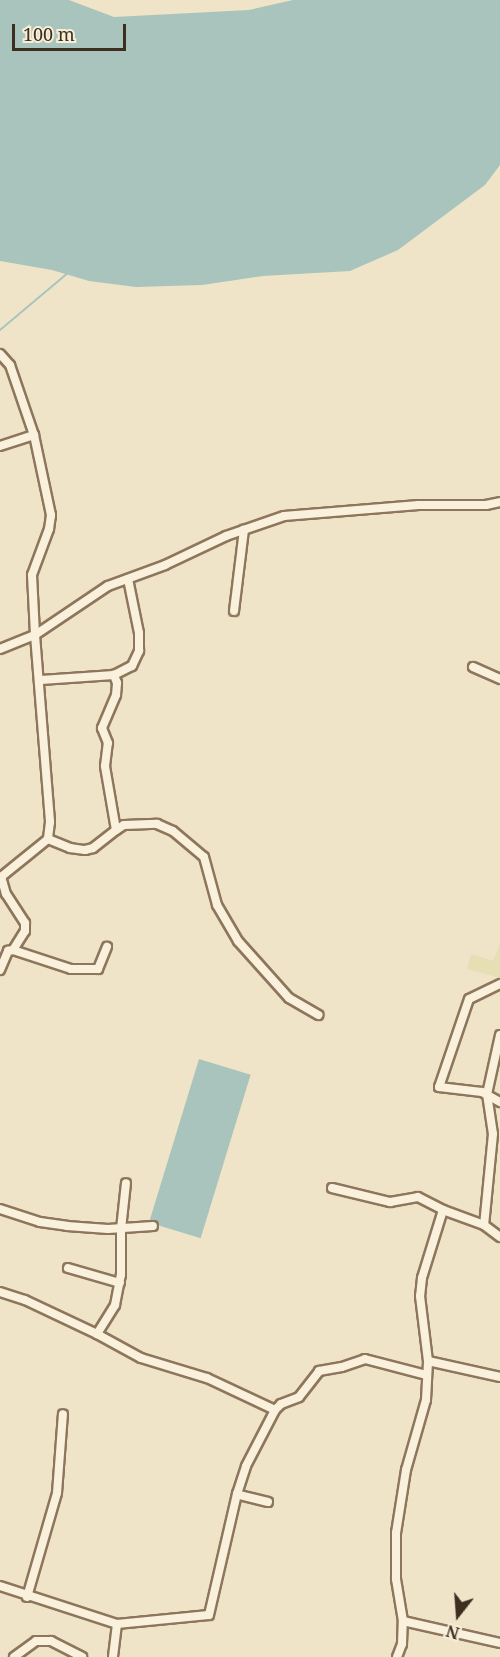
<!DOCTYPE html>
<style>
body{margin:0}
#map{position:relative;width:500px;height:1657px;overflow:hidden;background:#f0e4c8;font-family:"Noto Serif",serif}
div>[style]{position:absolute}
.farmland>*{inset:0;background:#e6deb5}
.water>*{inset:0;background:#a9c4bc;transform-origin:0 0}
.stream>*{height:2px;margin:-1px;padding:0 1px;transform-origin:1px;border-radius:1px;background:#a9c4bc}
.roads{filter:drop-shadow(2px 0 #8d765c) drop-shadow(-2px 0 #8d765c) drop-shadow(0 2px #8d765c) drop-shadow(0 -2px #8d765c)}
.street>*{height:8px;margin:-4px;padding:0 4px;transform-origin:4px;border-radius:4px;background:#faf1dc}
span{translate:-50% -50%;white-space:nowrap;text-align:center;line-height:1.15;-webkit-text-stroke:6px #f7eed8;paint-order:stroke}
.north{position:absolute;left:428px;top:1585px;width:60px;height:60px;-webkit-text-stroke:4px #f7eed8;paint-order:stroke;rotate:197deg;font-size:16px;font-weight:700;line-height:24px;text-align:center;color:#3d2e20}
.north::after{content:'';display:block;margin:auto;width:21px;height:27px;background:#3d2e20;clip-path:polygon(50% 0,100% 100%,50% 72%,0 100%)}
.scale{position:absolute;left:12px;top:24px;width:114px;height:27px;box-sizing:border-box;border:3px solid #3d2e20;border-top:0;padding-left:8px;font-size:18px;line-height:21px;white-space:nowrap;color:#3d2e20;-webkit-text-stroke:4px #f7eed8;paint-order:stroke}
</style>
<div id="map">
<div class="farmland">
<div style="clip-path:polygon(500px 943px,500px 978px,467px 969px,471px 954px,493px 961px)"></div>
</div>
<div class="water">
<div style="clip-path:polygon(0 0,69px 0,114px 17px,249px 10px,293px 0,500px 0,500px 165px,485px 185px,398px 250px,350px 271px,263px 276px,202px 285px,136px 287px,89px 281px,52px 270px,0 261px)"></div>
<div style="left:199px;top:1059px;width:54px;height:171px;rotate:17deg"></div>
</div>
<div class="stream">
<div style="left:0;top:330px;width:89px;rotate:-40deg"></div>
</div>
<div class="roads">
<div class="street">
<div style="left:0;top:354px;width:15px;rotate:48deg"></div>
<div style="left:10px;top:365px;width:74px;rotate:71.1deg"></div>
<div style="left:34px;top:435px;width:82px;rotate:78deg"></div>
<div style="left:51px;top:515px;width:14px;rotate:98deg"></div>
<div style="left:49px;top:529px;width:49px;rotate:110.3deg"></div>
<div style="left:32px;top:575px;width:60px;rotate:87.1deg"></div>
<div style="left:35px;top:635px;width:188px;rotate:85.4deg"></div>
<div style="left:50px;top:822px;width:17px;rotate:97deg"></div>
<div style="left:48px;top:839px;width:24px;rotate:22deg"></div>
<div style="left:70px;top:848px;width:15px;rotate:8deg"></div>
<div style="left:85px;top:850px;width:8px;rotate:-14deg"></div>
<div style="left:93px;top:848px;width:29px;rotate:-38deg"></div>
<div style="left:116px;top:830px;width:65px;rotate:-99.8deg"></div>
<div style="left:105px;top:766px;width:23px;rotate:-83deg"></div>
<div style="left:108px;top:743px;width:16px;rotate:-112deg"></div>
<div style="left:102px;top:728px;width:36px;rotate:-67deg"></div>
<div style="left:116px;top:695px;width:12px;rotate:-85deg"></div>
<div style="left:117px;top:683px;width:9px;rotate:-111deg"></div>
<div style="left:114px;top:675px;width:20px;rotate:-27deg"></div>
<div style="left:132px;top:666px;width:17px;rotate:-65deg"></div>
<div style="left:139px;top:651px;width:18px;rotate:-90deg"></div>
<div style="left:139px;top:633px;width:55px;rotate:-101.5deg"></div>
<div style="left:0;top:446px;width:36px;rotate:-18deg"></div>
<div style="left:234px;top:611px;width:82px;rotate:-83deg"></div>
<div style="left:0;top:649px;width:38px;rotate:-22deg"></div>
<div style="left:35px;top:635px;width:88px;rotate:-33.9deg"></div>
<div style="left:108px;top:586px;width:61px;rotate:-20.2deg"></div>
<div style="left:165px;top:565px;width:68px;rotate:-25.4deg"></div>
<div style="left:226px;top:536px;width:61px;rotate:-19deg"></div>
<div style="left:284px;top:516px;width:135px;rotate:-4.7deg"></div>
<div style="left:419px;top:505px;width:67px"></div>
<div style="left:486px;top:505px;width:14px;rotate:-12deg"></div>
<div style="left:473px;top:667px;width:30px;rotate:24deg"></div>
<div style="left:41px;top:680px;width:73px;rotate:-3.9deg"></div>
<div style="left:116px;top:830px;width:9px;rotate:-32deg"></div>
<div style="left:124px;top:825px;width:33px;rotate:-2deg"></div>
<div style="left:157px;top:824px;width:17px;rotate:24deg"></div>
<div style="left:173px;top:831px;width:40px;rotate:40deg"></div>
<div style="left:204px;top:857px;width:50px;rotate:74.8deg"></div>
<div style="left:217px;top:905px;width:42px;rotate:59.7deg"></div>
<div style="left:238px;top:941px;width:76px;rotate:48.2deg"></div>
<div style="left:289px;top:998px;width:34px;rotate:30deg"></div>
<div style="left:13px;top:950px;width:22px;rotate:-58deg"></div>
<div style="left:25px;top:931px;width:8px;rotate:-90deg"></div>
<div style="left:25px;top:923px;width:35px;rotate:-123deg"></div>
<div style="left:6px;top:894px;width:18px;rotate:-106deg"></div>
<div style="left:1px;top:877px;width:60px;rotate:-39deg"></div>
<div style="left:0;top:970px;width:21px;rotate:-67deg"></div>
<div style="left:8px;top:951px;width:5px;rotate:-11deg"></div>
<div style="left:13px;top:950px;width:61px;rotate:18.1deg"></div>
<div style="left:71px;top:969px;width:27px"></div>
<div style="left:98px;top:969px;width:24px;rotate:-68deg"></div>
<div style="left:500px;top:984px;width:34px;rotate:154deg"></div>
<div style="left:469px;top:999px;width:93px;rotate:108.8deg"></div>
<div style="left:439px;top:1087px;width:43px;rotate:6.6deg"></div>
<div style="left:482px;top:1092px;width:21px;rotate:29deg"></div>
<div style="left:500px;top:1035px;width:60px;rotate:102.4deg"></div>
<div style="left:487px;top:1094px;width:40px;rotate:81.5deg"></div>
<div style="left:493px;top:1134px;width:91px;rotate:95.6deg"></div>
<div style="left:484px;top:1225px;width:44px;rotate:-159.9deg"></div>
<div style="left:443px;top:1210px;width:71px;rotate:107.2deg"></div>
<div style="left:422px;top:1278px;width:18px;rotate:96deg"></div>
<div style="left:420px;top:1296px;width:65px;rotate:83deg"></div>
<div style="left:428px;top:1361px;width:74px;rotate:12.5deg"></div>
<div style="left:332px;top:1188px;width:60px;rotate:13.6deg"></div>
<div style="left:390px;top:1202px;width:28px;rotate:-10deg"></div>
<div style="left:418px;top:1197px;width:28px;rotate:27deg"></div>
<div style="left:0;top:1209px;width:42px;rotate:18deg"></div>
<div style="left:40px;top:1222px;width:27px;rotate:8deg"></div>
<div style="left:67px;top:1226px;width:41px;rotate:4.2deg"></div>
<div style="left:108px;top:1229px;width:45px;rotate:-3.8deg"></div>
<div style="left:484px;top:1225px;width:20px;rotate:37deg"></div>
<div style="left:68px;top:1268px;width:54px;rotate:16.1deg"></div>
<div style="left:0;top:1292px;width:26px;rotate:18deg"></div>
<div style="left:25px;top:1300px;width:80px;rotate:25.3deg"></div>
<div style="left:97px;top:1334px;width:50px;rotate:28.6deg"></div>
<div style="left:141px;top:1358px;width:69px;rotate:16.9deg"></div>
<div style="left:207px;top:1378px;width:75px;rotate:25.2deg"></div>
<div style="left:275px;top:1410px;width:8px;rotate:-45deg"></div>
<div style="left:281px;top:1404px;width:19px;rotate:-21deg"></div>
<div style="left:299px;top:1397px;width:33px;rotate:-52deg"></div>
<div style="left:319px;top:1371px;width:23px;rotate:-10deg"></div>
<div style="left:342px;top:1367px;width:24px;rotate:-19deg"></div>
<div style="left:365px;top:1359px;width:64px;rotate:14.5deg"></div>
<div style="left:97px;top:1334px;width:34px;rotate:-58deg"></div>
<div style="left:115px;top:1305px;width:31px;rotate:-79deg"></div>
<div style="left:121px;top:1275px;width:46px;rotate:-90deg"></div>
<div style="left:121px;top:1229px;width:46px;rotate:-83.8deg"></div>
<div style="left:268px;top:1502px;width:32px;rotate:-166deg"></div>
<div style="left:237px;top:1494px;width:29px;rotate:-72deg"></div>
<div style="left:246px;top:1466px;width:63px;rotate:-62.6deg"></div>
<div style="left:0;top:1586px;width:123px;rotate:18deg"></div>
<div style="left:117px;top:1624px;width:33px;rotate:97deg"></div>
<div style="left:27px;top:1597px;width:108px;rotate:-73.9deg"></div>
<div style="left:57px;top:1493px;width:79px;rotate:-85.7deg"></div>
<div style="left:403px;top:1621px;width:99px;rotate:12.8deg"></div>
<div style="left:117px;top:1624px;width:92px;rotate:-5.6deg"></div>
<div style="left:209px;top:1615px;width:124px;rotate:-77deg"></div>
<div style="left:14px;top:1657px;width:27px;rotate:-36deg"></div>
<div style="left:36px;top:1641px;width:15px"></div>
<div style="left:51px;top:1641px;width:35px;rotate:27deg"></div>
<div style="left:397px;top:1657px;width:14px;rotate:-69deg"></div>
<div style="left:402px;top:1644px;width:23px;rotate:-88deg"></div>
<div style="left:403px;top:1621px;width:43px;rotate:-99.5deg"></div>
<div style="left:396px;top:1579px;width:46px;rotate:-90deg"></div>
<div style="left:396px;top:1533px;width:64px;rotate:-81deg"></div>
<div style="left:406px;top:1470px;width:73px;rotate:-74.1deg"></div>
<div style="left:426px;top:1400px;width:39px;rotate:-87deg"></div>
</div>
</div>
<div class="north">N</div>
<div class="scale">100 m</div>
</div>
